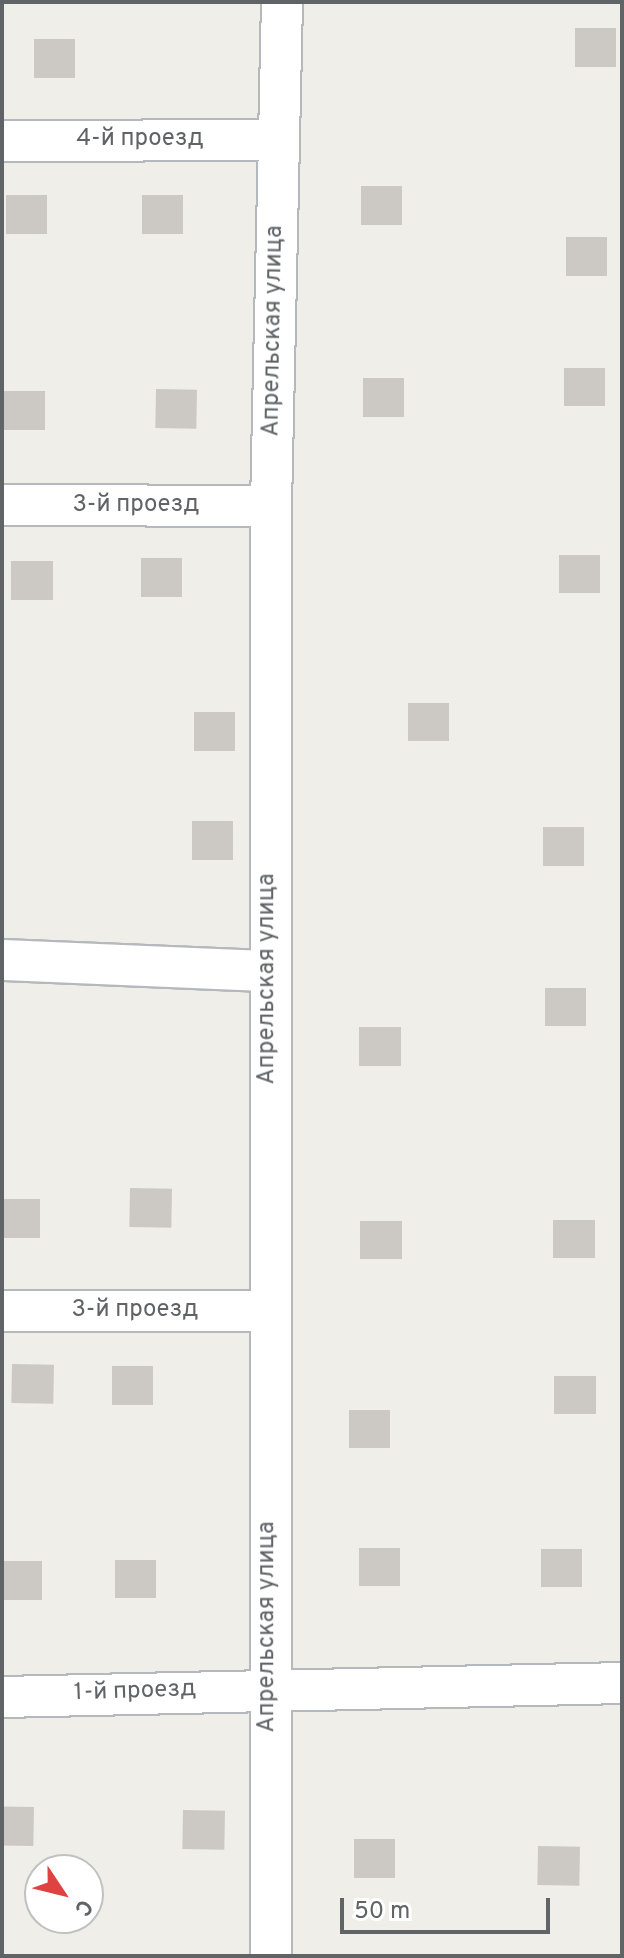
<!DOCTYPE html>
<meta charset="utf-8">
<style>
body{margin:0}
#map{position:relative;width:624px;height:1958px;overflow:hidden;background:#f0eee9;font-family:Overpass,sans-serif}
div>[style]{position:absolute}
.building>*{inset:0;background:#ccc9c5;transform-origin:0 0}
.roads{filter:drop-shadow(2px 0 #b5b8bc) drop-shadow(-2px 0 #b5b8bc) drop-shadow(0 2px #b5b8bc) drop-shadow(0 -2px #b5b8bc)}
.minor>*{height:40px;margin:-20px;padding:0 20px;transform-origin:20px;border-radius:20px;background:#fff}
span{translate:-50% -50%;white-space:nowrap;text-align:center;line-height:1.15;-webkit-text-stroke:6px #fff;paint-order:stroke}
.street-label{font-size:24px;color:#606467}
.frame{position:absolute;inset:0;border:4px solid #606467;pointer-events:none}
.north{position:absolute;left:24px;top:1854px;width:80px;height:80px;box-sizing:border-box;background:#fff;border:2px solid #bfc1c2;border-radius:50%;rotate:125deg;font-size:22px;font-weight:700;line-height:32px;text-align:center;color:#606467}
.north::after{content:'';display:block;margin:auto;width:28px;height:36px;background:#de4341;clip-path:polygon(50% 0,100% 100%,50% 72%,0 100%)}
.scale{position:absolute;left:340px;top:1898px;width:210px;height:36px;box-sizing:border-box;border:4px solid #606467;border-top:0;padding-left:10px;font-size:24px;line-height:28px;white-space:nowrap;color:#606467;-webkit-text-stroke:6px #fff;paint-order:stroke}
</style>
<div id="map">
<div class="building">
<div style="left:575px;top:28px;width:41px;height:39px"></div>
<div style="left:34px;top:39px;width:41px;height:39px"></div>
<div style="left:361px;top:186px;width:41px;height:39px"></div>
<div style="left:6px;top:195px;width:41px;height:39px"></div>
<div style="left:142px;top:195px;width:41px;height:39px"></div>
<div style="left:566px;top:237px;width:41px;height:39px"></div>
<div style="left:564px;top:368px;width:41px;height:38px"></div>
<div style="left:404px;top:378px;width:39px;height:41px;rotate:90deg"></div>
<div style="left:156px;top:389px;width:41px;height:39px;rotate:1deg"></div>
<div style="left:4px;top:391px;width:41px;height:39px"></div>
<div style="left:559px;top:555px;width:41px;height:38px"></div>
<div style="left:141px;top:558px;width:41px;height:39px"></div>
<div style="left:11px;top:561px;width:42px;height:39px"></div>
<div style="left:408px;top:703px;width:41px;height:38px"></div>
<div style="left:194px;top:712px;width:41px;height:39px"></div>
<div style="left:192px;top:821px;width:41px;height:39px"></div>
<div style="left:543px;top:827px;width:41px;height:39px"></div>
<div style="left:545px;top:988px;width:41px;height:38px"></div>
<div style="left:359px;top:1027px;width:42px;height:39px"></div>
<div style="left:130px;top:1188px;width:42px;height:39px;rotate:1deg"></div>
<div style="left:2px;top:1199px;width:38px;height:39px"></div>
<div style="left:553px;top:1220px;width:42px;height:38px"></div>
<div style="left:360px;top:1221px;width:42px;height:38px"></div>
<div style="left:12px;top:1364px;width:42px;height:39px;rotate:1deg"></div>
<div style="left:112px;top:1366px;width:41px;height:39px"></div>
<div style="left:554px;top:1376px;width:42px;height:38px"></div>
<div style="left:349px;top:1410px;width:41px;height:38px"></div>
<div style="left:359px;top:1548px;width:41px;height:38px"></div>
<div style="left:541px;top:1549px;width:41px;height:38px"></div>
<div style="left:115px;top:1560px;width:41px;height:38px"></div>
<div style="left:2px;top:1561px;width:40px;height:39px"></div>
<div style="left:34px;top:1807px;width:39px;height:32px;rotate:91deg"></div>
<div style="left:183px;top:1810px;width:42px;height:39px;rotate:1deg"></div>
<div style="left:354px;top:1839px;width:41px;height:39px"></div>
<div style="left:538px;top:1846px;width:42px;height:39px;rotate:1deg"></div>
</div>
<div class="roads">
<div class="minor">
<div style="left:2px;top:141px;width:275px;rotate:-0.2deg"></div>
<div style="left:2px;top:505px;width:269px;rotate:0.2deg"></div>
<div style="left:2px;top:960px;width:266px;rotate:2.4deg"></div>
<div style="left:2px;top:1311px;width:265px"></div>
<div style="left:2px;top:1697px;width:620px;rotate:-1.29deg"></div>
<div style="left:271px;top:1956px;width:1450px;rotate:-90deg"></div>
<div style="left:271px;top:506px;width:504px;rotate:-88.75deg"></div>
</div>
</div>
<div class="street-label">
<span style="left:140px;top:140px">4-й проезд</span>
<span style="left:274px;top:331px;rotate:-89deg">Апрельская улица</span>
<span style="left:136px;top:506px">3-й проезд</span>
<span style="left:268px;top:979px;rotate:-90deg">Апрельская улица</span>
<span style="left:135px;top:1311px">3-й проезд</span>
<span style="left:268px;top:1627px;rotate:-90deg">Апрельская улица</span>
<span style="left:135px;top:1692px;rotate:-2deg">1-й проезд</span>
</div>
<div class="frame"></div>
<div class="north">С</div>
<div class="scale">50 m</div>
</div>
